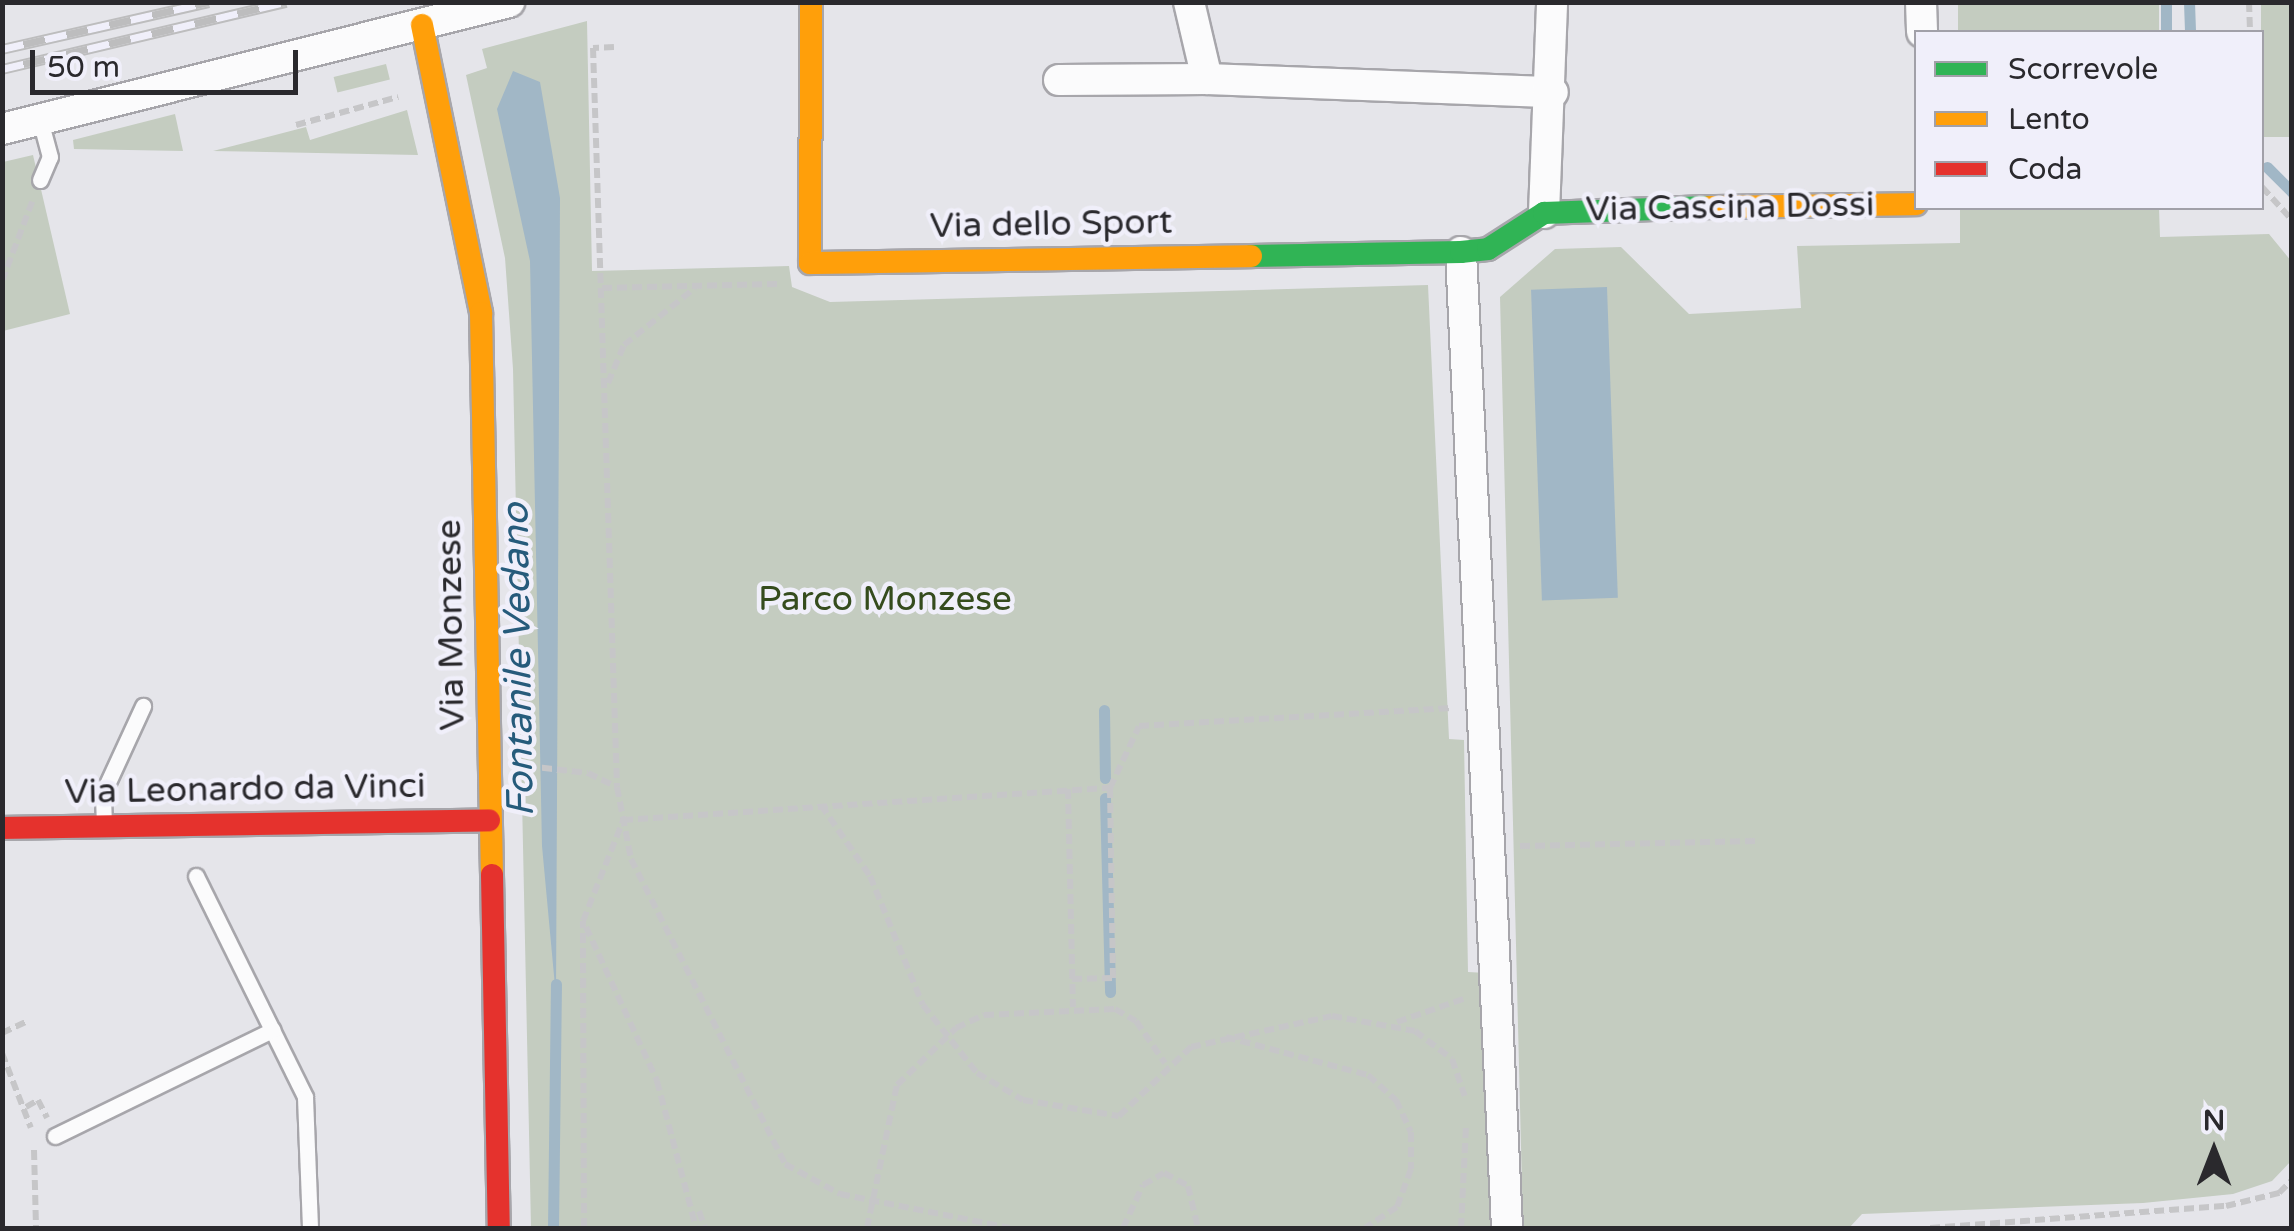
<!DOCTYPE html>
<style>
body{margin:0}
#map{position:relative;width:2294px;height:1231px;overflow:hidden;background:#e5e5ea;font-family:"Varela Round",sans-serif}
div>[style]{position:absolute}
.green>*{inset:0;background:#c4ccc0;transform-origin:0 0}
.water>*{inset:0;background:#a1b7c6;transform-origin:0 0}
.stream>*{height:11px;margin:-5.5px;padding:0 5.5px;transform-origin:5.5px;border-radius:5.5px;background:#a1b7c6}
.path>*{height:6px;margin-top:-3px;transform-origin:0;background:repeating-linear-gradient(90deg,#c6c6c8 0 10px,transparent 0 15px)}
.roads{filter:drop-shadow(2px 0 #a7a6ab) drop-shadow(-2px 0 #a7a6ab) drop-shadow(0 2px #a7a6ab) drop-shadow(0 -2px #a7a6ab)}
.lane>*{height:15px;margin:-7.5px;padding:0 7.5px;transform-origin:7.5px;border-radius:7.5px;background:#fbfbfc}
.street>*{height:30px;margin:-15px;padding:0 15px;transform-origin:15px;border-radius:15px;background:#fbfbfc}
.fast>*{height:22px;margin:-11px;padding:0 11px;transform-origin:11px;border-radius:11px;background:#30b455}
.slow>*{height:22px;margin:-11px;padding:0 11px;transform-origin:11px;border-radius:11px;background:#ff9f0a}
.jam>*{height:22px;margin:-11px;padding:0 11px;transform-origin:11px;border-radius:11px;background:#e5322d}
.rail>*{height:11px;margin-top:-5.5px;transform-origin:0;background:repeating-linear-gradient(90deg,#f0effa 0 22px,#bdbdbe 0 44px);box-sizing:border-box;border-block:2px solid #bdbdbe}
span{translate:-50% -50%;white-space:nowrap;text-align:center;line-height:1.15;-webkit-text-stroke:9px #f0effa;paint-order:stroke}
.street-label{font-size:35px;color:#2a292d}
.park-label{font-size:35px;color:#354c1d}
.water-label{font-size:38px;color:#265b7b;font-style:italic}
.frame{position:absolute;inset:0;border:5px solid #2a292d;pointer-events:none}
.legend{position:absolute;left:1914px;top:30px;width:350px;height:180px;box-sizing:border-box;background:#f0effa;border:2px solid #a1a0a8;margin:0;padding:12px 18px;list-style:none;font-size:30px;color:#2a292d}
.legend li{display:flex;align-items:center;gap:20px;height:50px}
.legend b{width:50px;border:2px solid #a1a0a8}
.north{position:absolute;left:2164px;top:1101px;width:100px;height:100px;-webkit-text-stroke:8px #f0effa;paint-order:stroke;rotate:0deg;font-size:28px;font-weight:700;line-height:40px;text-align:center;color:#2a292d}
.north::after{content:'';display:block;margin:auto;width:35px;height:45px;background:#2a292d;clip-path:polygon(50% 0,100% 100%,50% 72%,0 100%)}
.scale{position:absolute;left:30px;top:50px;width:268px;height:45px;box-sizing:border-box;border:5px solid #2a292d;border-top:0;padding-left:12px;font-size:30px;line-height:35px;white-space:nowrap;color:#2a292d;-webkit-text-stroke:8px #f0effa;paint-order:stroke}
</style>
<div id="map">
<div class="green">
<div style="left:1958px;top:3px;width:201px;height:29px"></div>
<div style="left:2261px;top:3px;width:30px;height:134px"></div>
<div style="clip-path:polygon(587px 21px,592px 271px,789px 266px,792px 287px,830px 302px,1428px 285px,1449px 739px,1464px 740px,1468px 972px,1486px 973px,1493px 1228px,531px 1228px,513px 369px,505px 258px,466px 75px,487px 68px,482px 49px)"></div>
<div style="left:386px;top:64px;width:16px;height:54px;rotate:76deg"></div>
<div style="clip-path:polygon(407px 110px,418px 155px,213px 151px,306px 127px,310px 140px)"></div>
<div style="clip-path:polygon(175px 114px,183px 151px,74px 149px,73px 140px)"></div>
<div style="clip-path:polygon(33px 155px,70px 314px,3px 331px,3px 162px)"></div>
<div style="clip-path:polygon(1960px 208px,2159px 208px,2160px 237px,2269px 234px,2292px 262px,2292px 1160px,2272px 1181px,2233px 1194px,2143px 1203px,1862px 1214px,1849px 1228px,1523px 1228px,1500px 297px,1555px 249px,1621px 247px,1689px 314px,1801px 308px,1797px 246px,1960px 243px)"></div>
</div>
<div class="water">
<div style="clip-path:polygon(513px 71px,540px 82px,560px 198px,556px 997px,542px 846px,530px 261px,497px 109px)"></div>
<div style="left:1607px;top:287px;width:311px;height:76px;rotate:88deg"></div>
</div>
<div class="stream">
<div style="left:2166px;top:2px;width:30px;rotate:90deg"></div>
<div style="left:2189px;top:2px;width:30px;rotate:88deg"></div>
<div style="left:2267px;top:167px;width:35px;rotate:45deg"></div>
<div style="left:1104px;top:710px;width:68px;rotate:89.2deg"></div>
<div style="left:1105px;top:798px;width:194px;rotate:88.5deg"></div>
<div style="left:553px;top:1228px;width:244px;rotate:-89.3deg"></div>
</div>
<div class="path">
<div style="left:2249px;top:2px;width:30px;rotate:88deg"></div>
<div style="left:614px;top:47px;width:21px;rotate:177deg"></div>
<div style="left:593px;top:48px;width:739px;rotate:88.14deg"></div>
<div style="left:617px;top:787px;width:73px;rotate:79deg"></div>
<div style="left:631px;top:859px;width:342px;rotate:63.2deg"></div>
<div style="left:785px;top:1164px;width:63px;rotate:28.6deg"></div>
<div style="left:840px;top:1194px;width:173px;rotate:11.3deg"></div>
<div style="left:296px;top:125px;width:106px;rotate:-15.4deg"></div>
<div style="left:2262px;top:187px;width:45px;rotate:47.7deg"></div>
<div style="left:2px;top:281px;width:85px;rotate:-69.2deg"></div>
<div style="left:602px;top:288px;width:179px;rotate:-1.3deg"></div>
<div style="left:608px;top:383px;width:41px;rotate:-67.2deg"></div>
<div style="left:624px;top:345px;width:91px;rotate:-38.8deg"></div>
<div style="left:527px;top:766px;width:61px;rotate:6.5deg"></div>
<div style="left:588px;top:773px;width:32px;rotate:26deg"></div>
<div style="left:1068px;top:789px;width:218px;rotate:88.7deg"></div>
<div style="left:821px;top:805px;width:86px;rotate:55.4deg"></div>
<div style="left:870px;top:876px;width:139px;rotate:67.7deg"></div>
<div style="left:923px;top:1005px;width:87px;rotate:51.5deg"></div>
<div style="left:977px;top:1073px;width:53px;rotate:30.4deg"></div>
<div style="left:1023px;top:1100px;width:97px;rotate:9.5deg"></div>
<div style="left:1119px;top:1116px;width:100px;rotate:-43.8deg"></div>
<div style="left:1191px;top:1047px;width:144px;rotate:-12.4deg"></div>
<div style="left:1332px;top:1016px;width:84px;rotate:10.2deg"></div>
<div style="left:1415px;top:1031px;width:46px;rotate:37.1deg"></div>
<div style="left:1452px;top:1059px;width:39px;rotate:71deg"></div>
<div style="left:623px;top:820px;width:488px;rotate:-3.8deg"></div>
<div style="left:1110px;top:788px;width:68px;rotate:-64.9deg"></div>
<div style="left:1139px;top:726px;width:313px;rotate:-3.3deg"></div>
<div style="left:1520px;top:846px;width:236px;rotate:-1.2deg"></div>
<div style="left:586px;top:927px;width:170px;rotate:65.2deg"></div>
<div style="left:657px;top:1081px;width:152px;rotate:75.1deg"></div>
<div style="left:1072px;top:979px;width:41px;rotate:-1.4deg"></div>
<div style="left:1113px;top:978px;width:190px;rotate:-90.9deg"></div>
<div style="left:1397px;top:1022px;width:73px;rotate:-19.2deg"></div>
<div style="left:2px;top:1033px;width:29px;rotate:-25deg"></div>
<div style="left:1226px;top:1037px;width:147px;rotate:15deg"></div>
<div style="left:1368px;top:1075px;width:38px;rotate:42deg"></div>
<div style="left:1396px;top:1100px;width:35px;rotate:65deg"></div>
<div style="left:1411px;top:1132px;width:37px;rotate:90deg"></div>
<div style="left:1411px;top:1169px;width:40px;rotate:110.2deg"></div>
<div style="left:1397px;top:1207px;width:38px;rotate:147deg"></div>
<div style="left:2px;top:1053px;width:80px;rotate:68.9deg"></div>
<div style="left:26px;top:1107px;width:14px;rotate:-30deg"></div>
<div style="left:38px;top:1100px;width:20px;rotate:63deg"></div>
<div style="left:34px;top:1150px;width:78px;rotate:88.5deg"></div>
<div style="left:699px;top:1211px;width:18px;rotate:71deg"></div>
<div style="left:584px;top:1228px;width:307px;rotate:-90.2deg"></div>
<div style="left:583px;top:921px;width:108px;rotate:-68.2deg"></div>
<div style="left:867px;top:1228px;width:146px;rotate:-78.2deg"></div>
<div style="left:897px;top:1085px;width:82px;rotate:-44deg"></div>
<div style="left:956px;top:1028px;width:31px;rotate:-25deg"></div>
<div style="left:984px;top:1015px;width:131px;rotate:-2.6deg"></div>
<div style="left:1115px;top:1009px;width:24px;rotate:30deg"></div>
<div style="left:1136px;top:1021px;width:51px;rotate:55.4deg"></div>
<div style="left:1123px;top:1228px;width:47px;rotate:-65.1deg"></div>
<div style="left:1143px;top:1185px;width:24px;rotate:-30deg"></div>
<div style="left:1164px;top:1173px;width:27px;rotate:28deg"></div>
<div style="left:1188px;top:1186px;width:43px;rotate:76.6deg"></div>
<div style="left:1461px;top:1228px;width:104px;rotate:-87.2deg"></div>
<div style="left:1930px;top:1228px;width:297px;rotate:-4.3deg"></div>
<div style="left:2226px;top:1206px;width:55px;rotate:-13.8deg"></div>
<div style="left:2279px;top:1193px;width:18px;rotate:-45deg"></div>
</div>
<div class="roads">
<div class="lane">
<div style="left:40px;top:180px;width:25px;rotate:-67deg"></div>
<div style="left:50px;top:157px;width:39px;rotate:-105deg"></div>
<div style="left:104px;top:825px;width:32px;rotate:-92deg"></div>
<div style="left:103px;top:793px;width:96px;rotate:-65.3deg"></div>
<div style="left:196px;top:876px;width:246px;rotate:63.7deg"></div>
<div style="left:305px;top:1097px;width:131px;rotate:87.8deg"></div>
<div style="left:55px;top:1136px;width:242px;rotate:-26deg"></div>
</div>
<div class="street">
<div style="left:1189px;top:2px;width:79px;rotate:76.8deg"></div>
<div style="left:1207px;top:79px;width:346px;rotate:2.2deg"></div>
<div style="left:1921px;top:2px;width:30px;rotate:88deg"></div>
<div style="left:1059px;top:80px;width:148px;rotate:-0.4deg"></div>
<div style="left:2px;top:129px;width:523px;rotate:-14.06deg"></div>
<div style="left:1544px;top:213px;width:211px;rotate:-87.8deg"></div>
<div style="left:1461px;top:252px;width:977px;rotate:87.3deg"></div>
</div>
<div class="fast">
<div style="left:1251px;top:256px;width:210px;rotate:-1.1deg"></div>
<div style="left:1461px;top:252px;width:27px;rotate:-6deg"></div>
<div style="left:1488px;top:249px;width:67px;rotate:-32.7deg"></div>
<div style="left:1544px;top:213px;width:165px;rotate:-2.1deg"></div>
</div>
<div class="slow">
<div style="left:811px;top:2px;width:261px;rotate:90.2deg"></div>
<div style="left:810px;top:263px;width:441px;rotate:-0.9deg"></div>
<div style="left:422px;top:25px;width:294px;rotate:78.4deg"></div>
<div style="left:481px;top:313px;width:562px;rotate:88.88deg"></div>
<div style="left:1709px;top:207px;width:207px;rotate:-0.8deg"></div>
</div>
<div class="jam">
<div style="left:2px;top:828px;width:487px;rotate:-0.9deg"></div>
<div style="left:492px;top:875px;width:353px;rotate:88.9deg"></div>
</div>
</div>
<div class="rail">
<div style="left:2px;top:49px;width:212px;rotate:-12.8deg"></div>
<div style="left:2px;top:69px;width:292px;rotate:-13.3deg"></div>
</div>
<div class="street-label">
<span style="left:1730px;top:207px;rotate:-1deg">Via Cascina Dossi</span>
<span style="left:1051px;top:224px;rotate:-1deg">Via dello Sport</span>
<span style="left:451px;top:625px;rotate:-91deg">Via Monzese</span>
<span style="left:245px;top:789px;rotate:-1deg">Via Leonardo da Vinci</span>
</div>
<div class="park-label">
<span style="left:885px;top:599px">Parco Monzese</span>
</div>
<div class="water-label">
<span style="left:519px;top:660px;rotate:-91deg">Fontanile Vedano</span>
</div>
<div class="frame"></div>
<ul class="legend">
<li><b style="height:12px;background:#30b455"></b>Scorrevole</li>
<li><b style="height:12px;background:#ff9f0a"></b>Lento</li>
<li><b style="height:12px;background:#e5322d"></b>Coda</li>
</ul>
<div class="north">N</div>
<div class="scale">50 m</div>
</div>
